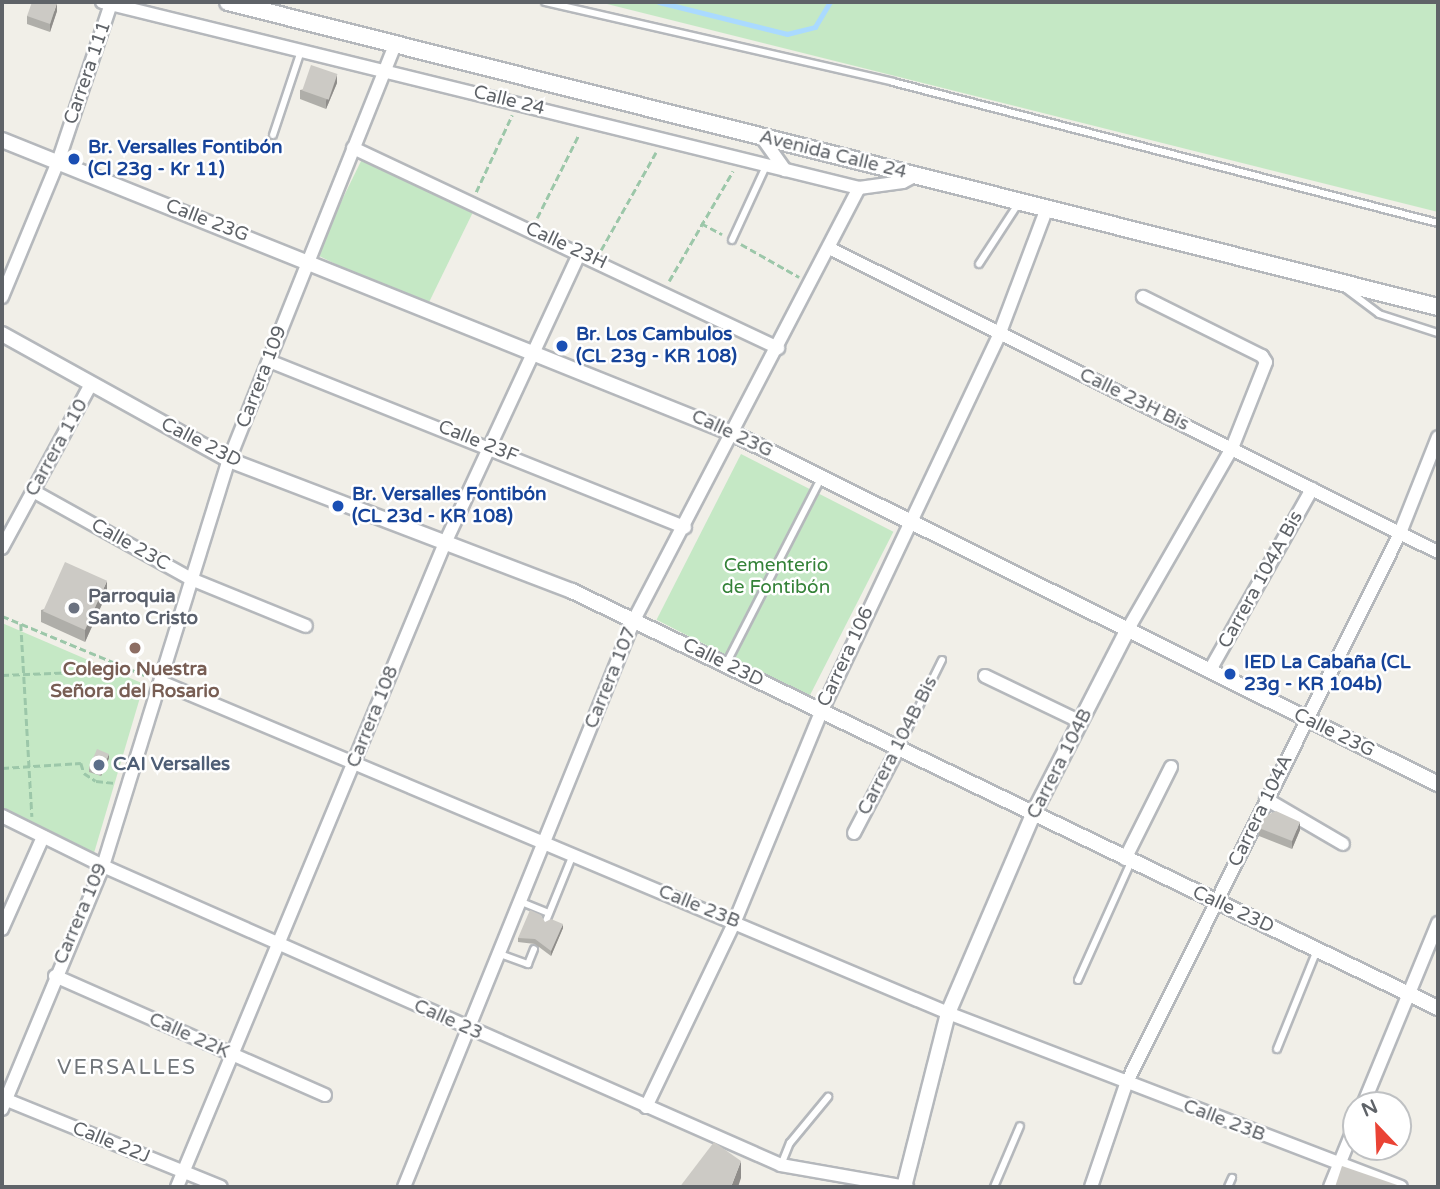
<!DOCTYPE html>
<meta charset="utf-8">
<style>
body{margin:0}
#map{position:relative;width:1440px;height:1189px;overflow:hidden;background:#f1efe8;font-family:"Varela Round",sans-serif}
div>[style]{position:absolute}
.green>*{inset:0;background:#c5e8c5;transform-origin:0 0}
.stream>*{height:4.5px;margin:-2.25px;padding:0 2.25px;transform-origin:2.25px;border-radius:2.25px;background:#aadaff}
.path>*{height:2.5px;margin-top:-1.25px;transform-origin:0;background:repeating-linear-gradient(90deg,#9cc7a9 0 7px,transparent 0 10.5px)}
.roads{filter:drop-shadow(2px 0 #b5b8bc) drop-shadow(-2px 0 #b5b8bc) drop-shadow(0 2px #b5b8bc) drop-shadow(0 -2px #b5b8bc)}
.service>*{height:6px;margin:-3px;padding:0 3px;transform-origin:3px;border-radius:3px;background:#fff}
.minor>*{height:12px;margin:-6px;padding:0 6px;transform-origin:6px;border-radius:6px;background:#fff}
.tertiary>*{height:14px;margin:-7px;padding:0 7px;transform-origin:7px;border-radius:7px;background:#fff}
.secondary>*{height:16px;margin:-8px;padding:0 8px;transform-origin:8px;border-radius:8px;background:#fff}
.wall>*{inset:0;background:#afaea9}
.shaded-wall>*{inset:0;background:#8f8d8a}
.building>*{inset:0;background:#cccac5;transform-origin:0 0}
.dots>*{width:19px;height:19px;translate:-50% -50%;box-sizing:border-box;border:4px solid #fff;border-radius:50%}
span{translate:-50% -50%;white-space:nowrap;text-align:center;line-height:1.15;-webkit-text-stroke:5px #fff;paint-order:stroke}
.street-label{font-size:19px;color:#5f6368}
.transit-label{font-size:19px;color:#164399;font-weight:700}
.left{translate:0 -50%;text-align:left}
.park-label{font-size:19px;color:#348238}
.worship-label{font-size:19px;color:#5b616d;font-weight:700}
.education-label{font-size:19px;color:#785e54;font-weight:700}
.service-label{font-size:19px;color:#4e5e75;font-weight:700}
.neighbourhood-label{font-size:21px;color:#70757a;letter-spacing:2px}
.frame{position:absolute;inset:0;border:4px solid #5f6368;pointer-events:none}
.north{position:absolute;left:1342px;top:1091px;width:70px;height:70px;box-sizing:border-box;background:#fff;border:2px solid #bfc1c3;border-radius:50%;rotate:337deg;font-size:19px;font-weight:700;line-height:28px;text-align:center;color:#5f6368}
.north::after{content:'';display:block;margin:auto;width:24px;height:32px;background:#ea4335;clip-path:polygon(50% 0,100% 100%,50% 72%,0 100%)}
</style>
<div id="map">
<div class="green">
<div style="clip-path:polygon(599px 2px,1438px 2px,1438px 212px)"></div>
<div style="left:362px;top:159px;width:123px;height:106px;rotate:26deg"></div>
<div style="left:741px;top:454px;width:171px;height:186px;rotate:27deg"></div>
<div style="clip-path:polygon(2px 623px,144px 684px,94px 853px,2px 807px)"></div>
</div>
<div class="stream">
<div style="left:659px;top:2px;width:132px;rotate:14deg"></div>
<div style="left:787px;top:34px;width:29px;rotate:-14deg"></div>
<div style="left:815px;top:27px;width:29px;rotate:-59deg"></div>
</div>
<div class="path">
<div style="left:476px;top:192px;width:85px;rotate:-64.9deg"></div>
<div style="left:537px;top:218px;width:94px;rotate:-63.4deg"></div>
<div style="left:701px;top:223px;width:24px;rotate:28deg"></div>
<div style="left:741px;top:244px;width:67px;rotate:29.6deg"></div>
<div style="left:601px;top:250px;width:112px;rotate:-60.7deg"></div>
<div style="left:669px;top:281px;width:127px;rotate:-59.8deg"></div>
<div style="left:2px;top:616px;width:157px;rotate:22.5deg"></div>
<div style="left:21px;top:624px;width:193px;rotate:86.7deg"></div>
<div style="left:2px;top:675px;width:126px;rotate:-2.3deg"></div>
<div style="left:2px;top:768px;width:79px;rotate:-3.6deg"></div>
<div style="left:81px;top:763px;width:10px;rotate:73deg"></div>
<div style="left:84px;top:773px;width:14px;rotate:34deg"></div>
<div style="left:96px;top:781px;width:18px;rotate:6deg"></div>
</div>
<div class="roads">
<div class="service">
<div style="left:545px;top:2px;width:357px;rotate:12.9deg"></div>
<div style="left:893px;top:82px;width:563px;rotate:14.51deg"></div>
<div style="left:273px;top:135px;width:89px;rotate:-71.6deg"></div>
<div style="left:732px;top:240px;width:81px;rotate:-65.3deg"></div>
<div style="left:979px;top:264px;width:75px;rotate:-56.9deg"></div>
<div style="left:1346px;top:289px;width:41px;rotate:37.1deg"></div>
<div style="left:1379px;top:314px;width:62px;rotate:17.9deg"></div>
<div style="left:726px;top:664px;width:209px;rotate:-62.9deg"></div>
<div style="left:899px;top:747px;width:97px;rotate:-63.7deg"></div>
<div style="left:519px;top:901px;width:32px;rotate:22deg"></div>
<div style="left:546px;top:921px;width:69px;rotate:-67.9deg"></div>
<div style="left:500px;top:954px;width:30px;rotate:20deg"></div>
<div style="left:528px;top:964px;width:16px;rotate:-68deg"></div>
<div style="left:1078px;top:980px;width:129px;rotate:-65.8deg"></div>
<div style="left:1277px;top:1049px;width:107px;rotate:-68deg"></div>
<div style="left:781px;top:1165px;width:24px;rotate:-68deg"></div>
<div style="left:790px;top:1143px;width:60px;rotate:-50.4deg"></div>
<div style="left:994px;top:1187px;width:66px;rotate:-66.9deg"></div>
<div style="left:1228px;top:1187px;width:10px;rotate:-66deg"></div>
</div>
<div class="minor">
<div style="left:102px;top:2px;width:780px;rotate:13.8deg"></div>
<div style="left:859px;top:188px;width:44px;rotate:-7.8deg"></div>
<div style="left:903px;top:182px;width:15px;rotate:-28deg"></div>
<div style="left:761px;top:136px;width:42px;rotate:54.8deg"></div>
<div style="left:353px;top:148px;width:470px;rotate:25.2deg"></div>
<div style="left:829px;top:248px;width:681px;rotate:26.53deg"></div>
<div style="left:2px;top:297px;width:146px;rotate:-67.5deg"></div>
<div style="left:58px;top:162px;width:167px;rotate:-71.5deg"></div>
<div style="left:269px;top:361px;width:448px;rotate:21.8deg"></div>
<div style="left:33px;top:491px;width:181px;rotate:29.1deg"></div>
<div style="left:191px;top:579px;width:124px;rotate:22.2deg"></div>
<div style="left:2px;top:548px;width:187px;rotate:-61.5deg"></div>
<div style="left:1128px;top:629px;width:209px;rotate:-60.1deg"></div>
<div style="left:1232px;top:448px;width:92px;rotate:-68.4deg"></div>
<div style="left:1266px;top:362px;width:7px;rotate:-124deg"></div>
<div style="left:1262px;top:356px;width:133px;rotate:-153.6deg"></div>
<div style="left:1210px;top:670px;width:208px;rotate:-60.6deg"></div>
<div style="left:985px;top:676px;width:106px;rotate:25.6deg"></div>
<div style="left:161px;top:682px;width:854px;rotate:22.81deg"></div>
<div style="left:948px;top:1013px;width:485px;rotate:21deg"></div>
<div style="left:1266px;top:799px;width:89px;rotate:30.3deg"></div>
<div style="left:2px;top:816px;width:113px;rotate:26.3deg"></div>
<div style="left:103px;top:866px;width:741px;rotate:23.8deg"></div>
<div style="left:781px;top:1165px;width:128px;rotate:9.9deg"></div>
<div style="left:854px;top:833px;width:95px;rotate:-62.4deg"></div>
<div style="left:1125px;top:859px;width:103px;rotate:-63.4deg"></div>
<div style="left:2px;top:929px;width:101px;rotate:-66deg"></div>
<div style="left:55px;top:976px;width:295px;rotate:23.8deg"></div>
<div style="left:2px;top:1098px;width:236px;rotate:22.1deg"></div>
<div style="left:1363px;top:1105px;width:197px;rotate:-67.6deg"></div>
<div style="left:646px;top:1107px;width:206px;rotate:-64.4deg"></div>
<div style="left:735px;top:921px;width:228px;rotate:-67.6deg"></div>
<div style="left:822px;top:710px;width:415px;rotate:-64.7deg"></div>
<div style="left:999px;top:335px;width:136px;rotate:-69.3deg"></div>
<div style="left:2px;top:1109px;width:263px;rotate:-67.4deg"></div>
<div style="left:103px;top:866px;width:425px;rotate:-72.8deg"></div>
<div style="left:229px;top:460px;width:447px;rotate:-68.2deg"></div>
<div style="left:177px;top:1187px;width:698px;rotate:-67.41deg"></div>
<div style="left:445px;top:543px;width:321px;rotate:-65.1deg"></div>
<div style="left:404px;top:1187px;width:612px;rotate:-67.92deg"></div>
<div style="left:634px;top:620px;width:487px;rotate:-62.5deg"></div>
<div style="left:1091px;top:1187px;width:109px;rotate:-71.2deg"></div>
<div style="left:1126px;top:1084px;width:615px;rotate:-63.56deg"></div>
<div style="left:1400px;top:533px;width:103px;rotate:-68.4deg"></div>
<div style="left:1330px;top:1187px;width:69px;rotate:-67.9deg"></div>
</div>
<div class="tertiary">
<div style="left:2px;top:140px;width:789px;rotate:21.88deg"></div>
<div style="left:734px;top:434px;width:786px;rotate:26.43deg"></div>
<div style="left:2px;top:334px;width:260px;rotate:29deg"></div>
<div style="left:229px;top:460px;width:367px;rotate:20.9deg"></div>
<div style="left:572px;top:591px;width:961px;rotate:25.71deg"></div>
<div style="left:904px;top:1187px;width:179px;rotate:-75.8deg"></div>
<div style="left:948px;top:1013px;width:219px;rotate:-66.8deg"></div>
<div style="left:1034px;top:812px;width:206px;rotate:-62.8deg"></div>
</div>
<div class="secondary">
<div style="left:228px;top:2px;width:1248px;rotate:14.15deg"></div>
</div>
</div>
<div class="wall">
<div style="clip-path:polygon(57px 11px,50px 32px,27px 24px,27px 16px)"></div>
<div style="clip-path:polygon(337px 83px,326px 109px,300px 99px,300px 90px)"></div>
<div style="clip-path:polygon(107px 593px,85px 642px,41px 622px,41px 610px)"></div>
<div style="clip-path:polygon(109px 758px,101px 776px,89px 772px,89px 768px)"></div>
<div style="clip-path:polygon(1259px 828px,1300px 830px,1292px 849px,1259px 836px)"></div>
<div style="clip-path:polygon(545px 922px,563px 928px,551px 956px,535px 944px,518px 942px,518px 938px)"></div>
</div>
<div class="shaded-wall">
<div style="clip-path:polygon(57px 3px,57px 11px,50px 32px,50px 24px)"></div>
<div style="clip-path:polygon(337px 74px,337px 83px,326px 109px,326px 101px)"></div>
<div style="clip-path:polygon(107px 581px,107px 593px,85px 642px,85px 629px)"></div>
<div style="clip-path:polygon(109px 754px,109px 758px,101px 776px,101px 772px)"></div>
<div style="clip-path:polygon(1300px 822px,1300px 830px,1292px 849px,1292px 841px)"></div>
<div style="clip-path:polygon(563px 924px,563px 928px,551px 956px,551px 951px)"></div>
<div style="clip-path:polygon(741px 1161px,741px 1178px,738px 1187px,731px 1187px)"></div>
</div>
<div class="building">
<div style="clip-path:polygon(32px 2px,54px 2px,57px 3px,50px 24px,27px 16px)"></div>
<div style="left:311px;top:65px;width:28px;height:27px;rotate:19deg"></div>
<div style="left:65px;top:562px;width:46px;height:54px;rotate:24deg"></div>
<div style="left:97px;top:749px;width:13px;height:21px;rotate:23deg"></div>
<div style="clip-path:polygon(1276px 811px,1300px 822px,1292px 841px,1259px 828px,1265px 816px)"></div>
<div style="clip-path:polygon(530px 910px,541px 915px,545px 922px,551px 919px,563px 924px,551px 951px,535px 939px,518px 938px)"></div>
<div style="clip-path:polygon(714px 1142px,741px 1161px,731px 1187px,680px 1187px,682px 1184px)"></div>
<div style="clip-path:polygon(1342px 1166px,1403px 1187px,1335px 1187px)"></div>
</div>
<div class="dots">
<div style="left:74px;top:159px;background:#1a4fb4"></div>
<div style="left:562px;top:346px;background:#1a4fb4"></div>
<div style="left:338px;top:506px;background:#1a4fb4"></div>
<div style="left:74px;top:608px;background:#6b7280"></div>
<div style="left:135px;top:648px;background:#8d6e63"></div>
<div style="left:1230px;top:674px;background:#1a4fb4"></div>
<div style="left:99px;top:765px;background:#5c6f8a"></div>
</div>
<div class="street-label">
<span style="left:88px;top:73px;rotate:-71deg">Carrera 111</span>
<span style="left:509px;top:101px;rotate:14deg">Calle 24</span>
<span style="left:833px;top:155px;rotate:14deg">Avenida Calle 24</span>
<span style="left:207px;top:221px;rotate:21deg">Calle 23G</span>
<span style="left:566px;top:246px;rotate:25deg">Calle 23H</span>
<span style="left:262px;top:377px;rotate:-69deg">Carrera 109</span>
<span style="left:1134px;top:400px;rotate:26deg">Calle 23H Bis</span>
<span style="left:732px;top:434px;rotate:25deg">Calle 23G</span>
<span style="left:478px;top:442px;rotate:22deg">Calle 23F</span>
<span style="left:201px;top:443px;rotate:27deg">Calle 23D</span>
<span style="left:57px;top:448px;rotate:-61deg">Carrera 110</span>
<span style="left:130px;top:545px;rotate:29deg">Calle 23C</span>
<span style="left:1261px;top:580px;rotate:-61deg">Carrera 104A Bis</span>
<span style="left:846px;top:657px;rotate:-65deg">Carrera 106</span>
<span style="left:723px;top:663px;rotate:26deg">Calle 23D</span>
<span style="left:611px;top:678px;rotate:-68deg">Carrera 107</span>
<span style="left:373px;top:717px;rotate:-68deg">Carrera 108</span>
<span style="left:1334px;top:733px;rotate:26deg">Calle 23G</span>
<span style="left:898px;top:746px;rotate:-63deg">Carrera 104B Bis</span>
<span style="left:1060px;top:764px;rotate:-63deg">Carrera 104B</span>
<span style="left:1261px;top:811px;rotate:-64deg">Carrera 104A</span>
<span style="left:699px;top:907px;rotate:22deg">Calle 23B</span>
<span style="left:1233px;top:910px;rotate:25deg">Calle 23D</span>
<span style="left:81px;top:914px;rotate:-67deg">Carrera 109</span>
<span style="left:448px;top:1020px;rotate:24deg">Calle 23</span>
<span style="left:189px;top:1036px;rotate:24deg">Calle 22K</span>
<span style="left:1224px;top:1121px;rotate:21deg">Calle 23B</span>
<span style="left:111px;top:1143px;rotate:22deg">Calle 22J</span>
</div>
<div class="transit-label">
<span class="left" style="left:88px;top:159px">Br. Versalles Fontibón<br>(Cl 23g - Kr 11)</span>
<span class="left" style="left:576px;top:346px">Br. Los Cambulos<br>(CL 23g - KR 108)</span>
<span class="left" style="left:352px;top:506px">Br. Versalles Fontibón<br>(CL 23d - KR 108)</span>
<span class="left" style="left:1244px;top:674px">IED La Cabaña (CL<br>23g - KR 104b)</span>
</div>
<div class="park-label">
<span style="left:776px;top:577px">Cementerio<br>de Fontibón</span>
</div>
<div class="worship-label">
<span class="left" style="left:88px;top:608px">Parroquia<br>Santo Cristo</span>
</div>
<div class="education-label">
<span style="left:135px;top:681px">Colegio Nuestra<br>Señora del Rosario</span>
</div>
<div class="service-label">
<span class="left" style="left:113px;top:765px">CAI Versalles</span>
</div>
<div class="neighbourhood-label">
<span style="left:127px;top:1068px">VERSALLES</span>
</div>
<div class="frame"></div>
<div class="north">N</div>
</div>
